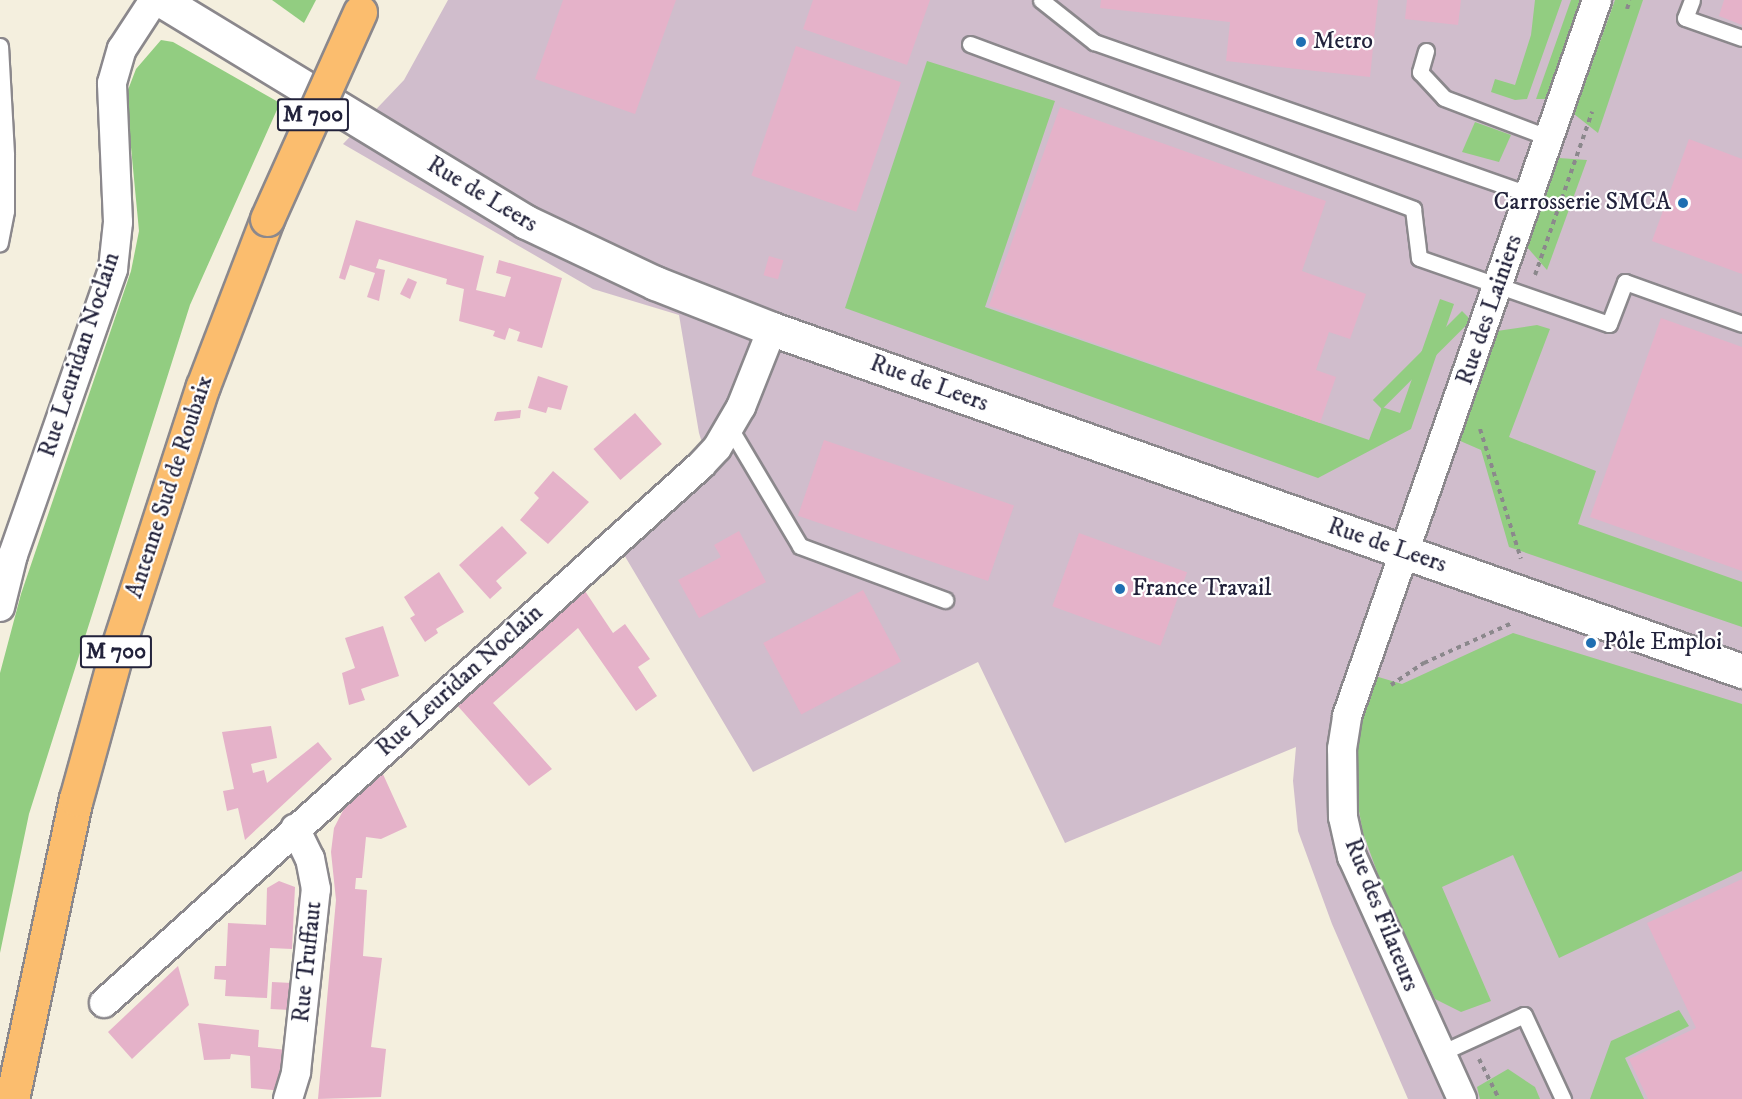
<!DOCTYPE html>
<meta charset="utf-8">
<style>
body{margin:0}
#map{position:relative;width:1742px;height:1099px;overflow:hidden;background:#f4efde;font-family:"IM FELL DW Pica",serif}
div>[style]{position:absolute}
.industrial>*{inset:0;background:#d0bdcc}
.green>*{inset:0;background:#92cd81;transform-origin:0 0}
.building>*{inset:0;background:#e5b2c9;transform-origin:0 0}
.path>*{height:4px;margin-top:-2px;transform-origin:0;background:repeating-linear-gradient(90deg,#8b888c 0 4.5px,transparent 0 9px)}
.roads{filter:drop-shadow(2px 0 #8b888c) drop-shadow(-2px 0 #8b888c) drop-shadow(0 2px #8b888c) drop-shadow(0 -2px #8b888c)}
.service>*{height:15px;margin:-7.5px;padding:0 7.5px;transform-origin:7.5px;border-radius:7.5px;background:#fff}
.minor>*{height:28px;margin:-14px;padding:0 14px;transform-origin:14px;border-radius:14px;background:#fff}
.tertiary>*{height:33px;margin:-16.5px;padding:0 16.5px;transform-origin:16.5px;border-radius:16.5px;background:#fff}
.trunk>*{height:33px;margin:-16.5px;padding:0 16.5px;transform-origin:16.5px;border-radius:16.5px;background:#fbbd6e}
.bridges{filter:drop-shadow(2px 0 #8b888c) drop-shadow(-2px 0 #8b888c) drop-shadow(0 2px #8b888c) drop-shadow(0 -2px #8b888c)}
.trunk-bridge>*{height:33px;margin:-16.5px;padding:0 16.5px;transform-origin:16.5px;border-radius:16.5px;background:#fbbd6e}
.dots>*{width:16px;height:16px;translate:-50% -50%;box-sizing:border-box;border:3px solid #fff;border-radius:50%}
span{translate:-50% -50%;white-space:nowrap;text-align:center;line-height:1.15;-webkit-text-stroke:4.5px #fff;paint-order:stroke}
.shield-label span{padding:2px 4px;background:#fff;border:2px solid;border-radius:4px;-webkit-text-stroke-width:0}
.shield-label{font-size:22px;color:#22223b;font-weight:700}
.poi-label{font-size:24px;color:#22223b}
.left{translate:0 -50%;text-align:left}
.right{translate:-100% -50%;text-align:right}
.street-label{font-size:24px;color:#22223b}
</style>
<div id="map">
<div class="industrial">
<div style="clip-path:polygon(448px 0,1742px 0,1742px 1099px,1408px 1099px,1332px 924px,1298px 831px,1293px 781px,1296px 747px,1065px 843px,978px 662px,753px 772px,623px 553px,712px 475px,699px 433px,679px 315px,593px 289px,343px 144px,404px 80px)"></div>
</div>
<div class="green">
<div style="clip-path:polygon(272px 0,316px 0,304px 23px)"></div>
<div style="clip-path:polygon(1535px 0,1562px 0,1527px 99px,1515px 100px,1491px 92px,1495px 79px,1515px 85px,1531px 35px)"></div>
<div style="clip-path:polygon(1571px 0,1584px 0,1548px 99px,1536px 99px)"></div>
<div style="clip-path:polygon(1615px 0,1643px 0,1598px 133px,1574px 114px)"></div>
<div style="clip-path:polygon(161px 40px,173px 42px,280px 103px,190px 305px,29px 814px,0 953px,0 673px,21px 594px,131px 271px,139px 231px,126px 95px,136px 69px)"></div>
<div style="clip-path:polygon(927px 61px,1055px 101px,985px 307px,1369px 440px,1382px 407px,1400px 413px,1440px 299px,1454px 304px,1411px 429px,1318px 478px,845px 308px)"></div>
<div style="clip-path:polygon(1475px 122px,1511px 135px,1499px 162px,1462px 152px)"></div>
<div style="clip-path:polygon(1559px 158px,1587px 160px,1547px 270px,1527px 247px)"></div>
<div style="left:1462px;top:311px;width:13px;height:126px;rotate:45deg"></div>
<div style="clip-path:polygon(1537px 325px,1550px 329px,1509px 437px,1596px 471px,1578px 524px,1742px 582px,1742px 627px,1509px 547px,1481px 450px,1458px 440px,1497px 331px)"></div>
<div style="clip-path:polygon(1513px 633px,1742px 704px,1742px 871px,1559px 958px,1513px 855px,1442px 887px,1491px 1001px,1461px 1012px,1435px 999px,1384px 891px,1363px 833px,1355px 789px,1357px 733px,1375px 676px,1402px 684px)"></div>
<div style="clip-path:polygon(1679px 1010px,1689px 1026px,1625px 1058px,1644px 1099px,1590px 1099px,1611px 1041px)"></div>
<div style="clip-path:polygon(1508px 1069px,1535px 1087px,1540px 1099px,1480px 1099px,1477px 1087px)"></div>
</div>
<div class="building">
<div style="clip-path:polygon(563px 0,676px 0,635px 114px,535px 79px)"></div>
<div style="clip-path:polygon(813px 0,930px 0,907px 65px,803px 29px)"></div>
<div style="clip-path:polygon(1101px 0,1378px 0,1370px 77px,1226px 61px,1230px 22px,1100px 8px)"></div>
<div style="clip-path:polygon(1407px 0,1461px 0,1458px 25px,1405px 19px)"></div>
<div style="clip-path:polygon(1724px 0,1742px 0,1742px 25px,1719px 16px)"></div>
<div style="left:796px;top:46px;width:111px;height:137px;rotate:19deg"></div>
<div style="clip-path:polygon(1060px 107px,1326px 201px,1302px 271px,1366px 294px,1350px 339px,1329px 332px,1316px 370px,1336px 377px,1320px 423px,989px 306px)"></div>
<div style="clip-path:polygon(1689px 139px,1742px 159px,1742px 274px,1652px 241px)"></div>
<div style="clip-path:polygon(356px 220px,484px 256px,476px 290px,505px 297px,511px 277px,496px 273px,499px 260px,562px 278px,542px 348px,517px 341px,520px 332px,509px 328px,505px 340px,493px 336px,495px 331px,459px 321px,464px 289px,446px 284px,447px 279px,379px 259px,376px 268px,385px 270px,379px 301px,367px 297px,375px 273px,350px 265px,345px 280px,339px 278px)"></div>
<div style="left:769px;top:256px;width:15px;height:20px;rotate:16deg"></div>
<div style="clip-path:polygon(408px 278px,417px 282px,410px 299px,400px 294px)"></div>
<div style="clip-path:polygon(1661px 318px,1742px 347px,1742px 571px,1590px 517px)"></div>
<div style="clip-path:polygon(538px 376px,568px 386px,561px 410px,548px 407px,546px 413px,528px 408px)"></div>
<div style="clip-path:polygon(521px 410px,520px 418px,494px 421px,497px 412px)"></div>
<div style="left:635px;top:413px;width:41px;height:55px;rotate:49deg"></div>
<div style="left:824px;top:440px;width:201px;height:80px;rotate:19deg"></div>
<div style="clip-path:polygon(553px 471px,589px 502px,548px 544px,520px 520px,539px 498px,534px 493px)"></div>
<div style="clip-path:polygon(502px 526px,527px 553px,496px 581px,502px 588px,490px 599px,459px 565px)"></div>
<div style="clip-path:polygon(739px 531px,766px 582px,699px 618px,678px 580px,721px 557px,714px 545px)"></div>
<div style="left:1079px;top:533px;width:115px;height:78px;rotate:20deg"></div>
<div style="clip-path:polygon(439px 572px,464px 612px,436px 629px,438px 633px,425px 642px,410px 618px,415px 615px,404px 597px)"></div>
<div style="left:863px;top:590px;width:81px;height:113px;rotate:62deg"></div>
<div style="clip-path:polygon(585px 591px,613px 633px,625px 624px,650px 659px,638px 667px,657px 696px,636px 711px,578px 628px,493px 703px,552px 769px,529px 786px,456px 704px)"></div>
<div style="clip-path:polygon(383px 626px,399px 676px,361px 689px,365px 700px,349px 705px,342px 673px,355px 668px,345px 638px)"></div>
<div style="clip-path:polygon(271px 726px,277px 758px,251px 764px,253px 773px,264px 770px,267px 783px,318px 742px,332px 759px,245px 840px,238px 808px,227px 811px,223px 791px,234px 789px,222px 732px)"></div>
<div style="clip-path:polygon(382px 772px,407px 827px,381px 839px,366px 837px,362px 878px,356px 878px,355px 889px,367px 890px,363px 956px,382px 958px,371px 1047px,386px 1049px,381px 1097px,318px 1099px,336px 900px,331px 852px,334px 828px,350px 797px)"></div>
<div style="clip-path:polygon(1742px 879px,1742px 1099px,1648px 1099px,1629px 1059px,1696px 1028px,1647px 923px)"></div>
<div style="clip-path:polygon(279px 881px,295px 887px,292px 949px,270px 948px,267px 998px,225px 996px,226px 980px,214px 979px,215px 966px,226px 966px,228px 923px,266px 925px,267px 888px)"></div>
<div style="clip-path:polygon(178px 966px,189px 1005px,132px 1059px,108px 1032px)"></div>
<div style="left:272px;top:982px;width:20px;height:27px;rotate:3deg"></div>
<div style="clip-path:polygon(198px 1023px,259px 1030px,258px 1047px,287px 1050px,283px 1091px,251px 1088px,250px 1056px,231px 1054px,230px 1059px,204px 1060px)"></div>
</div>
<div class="path">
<div style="left:1627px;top:9px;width:9px;rotate:-72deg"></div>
<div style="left:1535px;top:275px;width:173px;rotate:-70.7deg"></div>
<div style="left:1480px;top:429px;width:136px;rotate:72.5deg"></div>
<div style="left:1391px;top:685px;width:40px;rotate:-34deg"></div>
<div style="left:1424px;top:663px;width:97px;rotate:-24.4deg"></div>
<div style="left:1479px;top:1059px;width:45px;rotate:63.4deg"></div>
</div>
<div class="roads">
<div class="service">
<div style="left:1041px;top:0;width:68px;rotate:38.4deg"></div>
<div style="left:1094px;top:42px;width:463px;rotate:19.3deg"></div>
<div style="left:1692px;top:0;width:19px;rotate:111deg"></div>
<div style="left:1685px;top:18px;width:60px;rotate:19.3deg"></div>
<div style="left:970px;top:44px;width:473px;rotate:20.4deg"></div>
<div style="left:1413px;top:209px;width:49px;rotate:83deg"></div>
<div style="left:1419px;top:258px;width:201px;rotate:19.2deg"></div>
<div style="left:1609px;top:324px;width:45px;rotate:-69.1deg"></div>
<div style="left:1625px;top:282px;width:124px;rotate:19.7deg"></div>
<div style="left:0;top:46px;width:109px;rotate:86.8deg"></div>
<div style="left:6px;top:155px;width:56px;rotate:90deg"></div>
<div style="left:6px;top:211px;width:33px;rotate:101deg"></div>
<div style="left:1426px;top:51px;width:22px;rotate:106deg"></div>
<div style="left:1420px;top:72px;width:35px;rotate:47deg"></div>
<div style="left:1444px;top:98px;width:113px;rotate:20.7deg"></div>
<div style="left:730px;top:428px;width:137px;rotate:59.3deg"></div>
<div style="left:800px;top:546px;width:155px;rotate:20.4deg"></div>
<div style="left:1441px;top:1053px;width:91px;rotate:-24.6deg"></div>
<div style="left:1524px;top:1015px;width:93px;rotate:65.1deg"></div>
</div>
<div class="minor">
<div style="left:0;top:607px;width:54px;rotate:-76deg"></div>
<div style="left:13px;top:555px;width:303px;rotate:-70.7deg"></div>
<div style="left:113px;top:269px;width:47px;rotate:-83.9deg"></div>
<div style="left:118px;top:222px;width:139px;rotate:-92.5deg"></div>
<div style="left:112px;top:83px;width:35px;rotate:-74deg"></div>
<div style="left:122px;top:49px;width:59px;rotate:-56.9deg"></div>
<div style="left:104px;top:1003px;width:804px;rotate:-42.02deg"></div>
<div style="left:701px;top:465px;width:23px;rotate:-47deg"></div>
<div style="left:717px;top:448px;width:48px;rotate:-59.7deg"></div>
<div style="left:741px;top:407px;width:84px;rotate:-68.3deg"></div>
<div style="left:288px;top:1099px;width:28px;rotate:-73deg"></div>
<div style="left:296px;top:1072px;width:184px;rotate:-83.8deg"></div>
<div style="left:316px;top:889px;width:31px;rotate:-101deg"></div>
<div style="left:310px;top:859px;width:34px;rotate:-116deg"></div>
<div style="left:1462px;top:1099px;width:266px;rotate:-114.4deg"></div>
<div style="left:1352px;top:857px;width:41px;rotate:-102.7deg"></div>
<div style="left:1343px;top:817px;width:68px;rotate:-90.8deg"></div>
<div style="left:1342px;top:749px;width:33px;rotate:-81deg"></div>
<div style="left:1347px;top:716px;width:758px;rotate:-70.75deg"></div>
</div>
<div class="tertiary">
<div style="left:161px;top:0;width:427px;rotate:31.3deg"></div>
<div style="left:526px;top:222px;width:143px;rotate:25.3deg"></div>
<div style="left:655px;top:283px;width:126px;rotate:21.5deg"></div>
<div style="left:772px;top:329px;width:1029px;rotate:19.42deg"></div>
</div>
<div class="trunk">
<div style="left:12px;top:1099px;width:307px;rotate:-78deg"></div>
<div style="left:76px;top:799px;width:158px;rotate:-74.6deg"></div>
<div style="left:118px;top:647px;width:274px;rotate:-72deg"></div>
<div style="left:203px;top:386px;width:179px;rotate:-69deg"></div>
</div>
</div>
<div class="bridges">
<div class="trunk-bridge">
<div style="left:267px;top:219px;width:227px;rotate:-65.8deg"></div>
</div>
</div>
<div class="dots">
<div style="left:1301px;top:42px;background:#1f6fb2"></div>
<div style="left:1683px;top:203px;background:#1f6fb2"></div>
<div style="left:1120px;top:589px;background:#1f6fb2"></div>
<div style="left:1591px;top:643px;background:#1f6fb2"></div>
</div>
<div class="shield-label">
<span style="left:313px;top:115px">M 700</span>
<span style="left:116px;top:652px">M 700</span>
</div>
<div class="poi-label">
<span class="left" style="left:1313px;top:42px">Metro</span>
<span class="right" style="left:1671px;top:203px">Carrosserie SMCA</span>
<span class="left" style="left:1132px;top:589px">France Travail</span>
<span class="left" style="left:1603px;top:643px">Pôle Emploi</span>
</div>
<div class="street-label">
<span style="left:482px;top:195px;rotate:31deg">Rue de Leers</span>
<span style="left:1490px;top:310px;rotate:-71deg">Rue des Lainiers</span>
<span style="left:80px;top:355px;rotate:-72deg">Rue Leuridan Noclain</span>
<span style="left:929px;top:384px;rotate:20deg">Rue de Leers</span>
<span style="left:170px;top:487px;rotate:-72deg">Antenne Sud de Roubaix</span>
<span style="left:1387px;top:546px;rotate:19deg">Rue de Leers</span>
<span style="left:460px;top:681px;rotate:-42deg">Rue Leuridan Noclain</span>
<span style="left:1381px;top:915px;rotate:68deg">Rue des Filateurs</span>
<span style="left:308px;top:962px;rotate:-84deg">Rue Truffaut</span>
</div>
</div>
